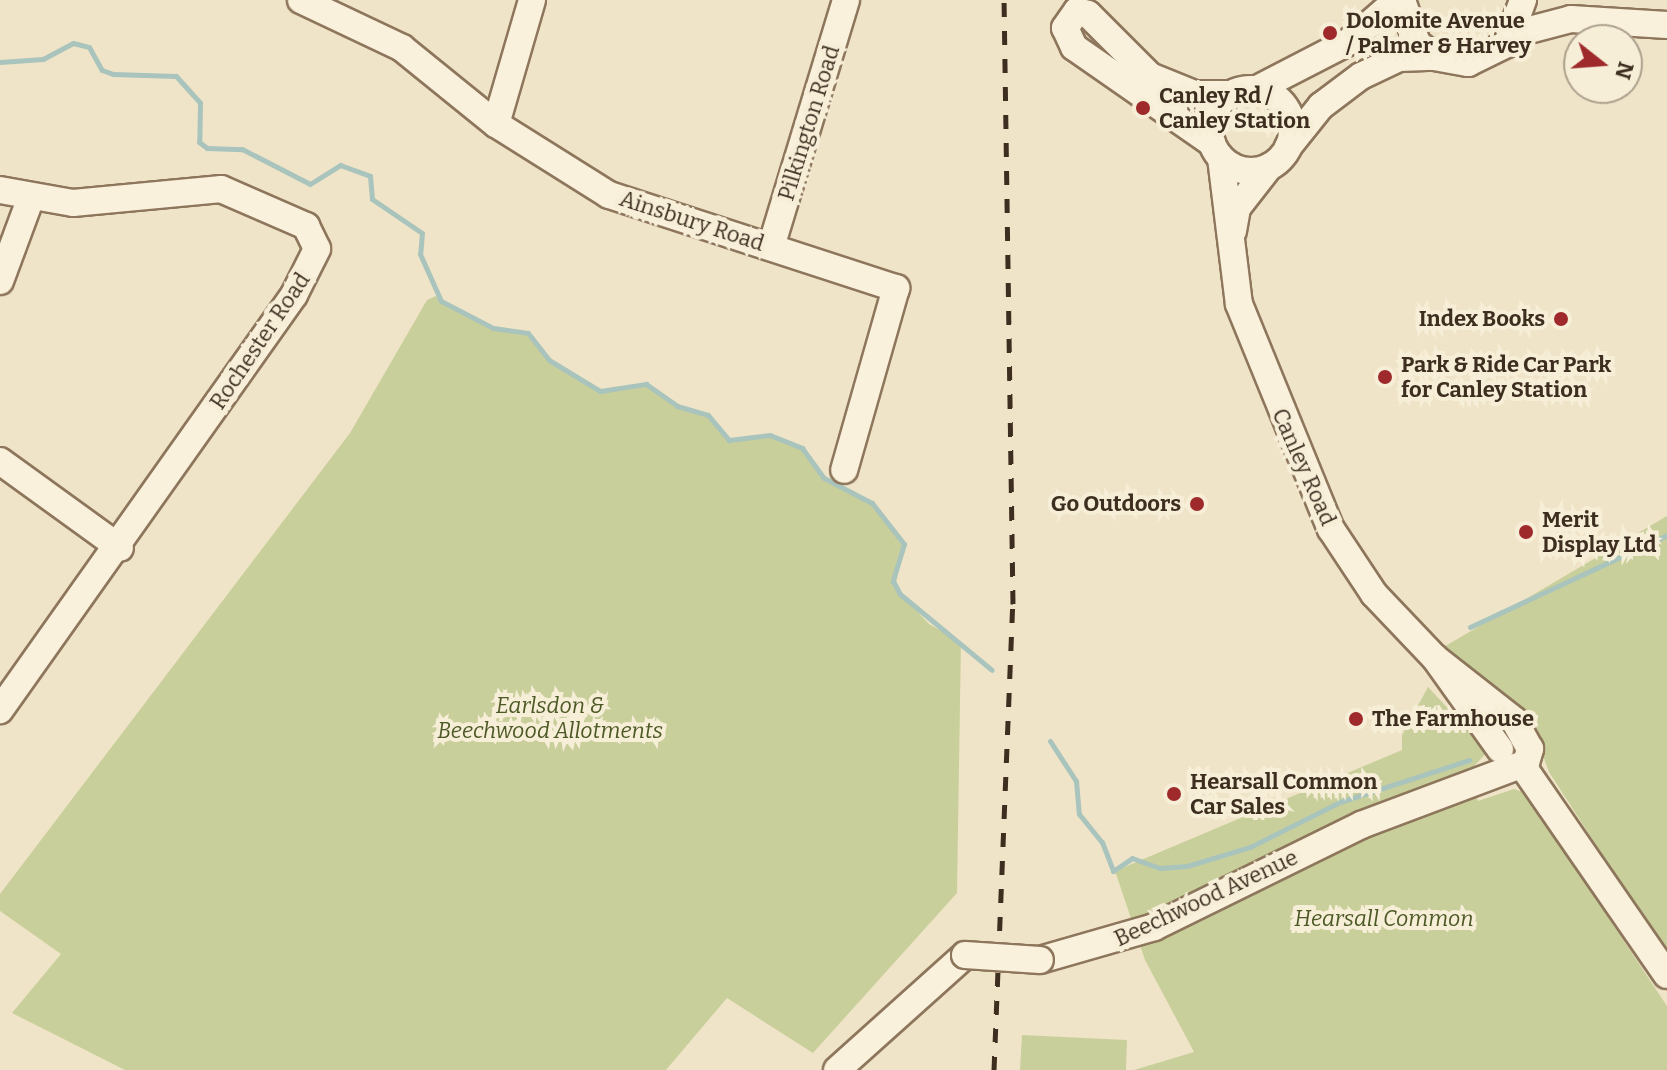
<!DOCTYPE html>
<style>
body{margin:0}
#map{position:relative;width:1667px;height:1070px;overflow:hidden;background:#f0e4c8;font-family:Bitter,serif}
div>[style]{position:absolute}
.green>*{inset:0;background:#c9cf9b}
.stream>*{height:5px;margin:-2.5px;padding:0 2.5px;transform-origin:2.5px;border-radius:2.5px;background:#a9c4bc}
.roads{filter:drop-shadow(2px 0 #8d765c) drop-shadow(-2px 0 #8d765c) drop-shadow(0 2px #8d765c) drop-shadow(0 -2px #8d765c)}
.minor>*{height:26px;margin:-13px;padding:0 13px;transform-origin:13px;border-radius:13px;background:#faf1dc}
.minor>.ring{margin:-13px;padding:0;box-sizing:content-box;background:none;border:26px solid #faf1dc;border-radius:50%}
.rail>*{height:5px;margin-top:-2.5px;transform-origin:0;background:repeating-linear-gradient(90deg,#3d2e20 0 14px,transparent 0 28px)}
.bridges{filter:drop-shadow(2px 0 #8d765c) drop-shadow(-2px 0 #8d765c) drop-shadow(0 2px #8d765c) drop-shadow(0 -2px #8d765c)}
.minor-bridge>*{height:26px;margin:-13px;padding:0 13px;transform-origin:13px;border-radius:13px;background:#faf1dc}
.dots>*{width:22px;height:22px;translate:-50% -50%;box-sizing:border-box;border:4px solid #f7eed8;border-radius:50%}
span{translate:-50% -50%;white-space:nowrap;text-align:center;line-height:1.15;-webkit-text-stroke:8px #f7eed8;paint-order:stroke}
.poi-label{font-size:22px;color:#3d2e20;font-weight:700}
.left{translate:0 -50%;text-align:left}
.right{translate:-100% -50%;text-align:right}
.street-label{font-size:22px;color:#3d2e20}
.park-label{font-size:22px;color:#4d5a26;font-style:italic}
.north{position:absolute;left:1563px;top:24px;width:80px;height:80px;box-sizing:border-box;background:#f7eed8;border:2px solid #ada18e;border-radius:50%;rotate:107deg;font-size:22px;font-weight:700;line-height:32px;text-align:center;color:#3d2e20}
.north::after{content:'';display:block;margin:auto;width:28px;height:36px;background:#9e2a2b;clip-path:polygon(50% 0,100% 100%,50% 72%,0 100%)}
</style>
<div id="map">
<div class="green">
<div style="clip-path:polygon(436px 296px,493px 328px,528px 333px,549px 360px,600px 391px,646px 384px,677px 406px,708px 415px,729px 440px,770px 435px,802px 448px,824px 478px,872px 503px,904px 544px,895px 588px,929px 624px,961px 642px,957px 893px,813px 1053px,727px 998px,666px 1070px,125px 1070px,12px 1013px,61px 954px,0 911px,0 894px,350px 433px,427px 300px)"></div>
<div style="clip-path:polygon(1667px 516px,1667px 955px,1549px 772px,1531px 723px,1442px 648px)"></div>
<div style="clip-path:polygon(1428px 687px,1488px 751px,1467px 774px,1478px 801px,1514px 789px,1526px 793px,1667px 1006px,1667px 1070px,1134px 1070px,1194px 1052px,1145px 960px,1115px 871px,1402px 750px,1402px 735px)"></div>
<div style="clip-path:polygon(1022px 1035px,1127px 1040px,1126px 1070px,1020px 1070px)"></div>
</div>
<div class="stream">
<div style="left:0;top:62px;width:43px;rotate:-4deg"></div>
<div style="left:43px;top:59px;width:34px;rotate:-28deg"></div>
<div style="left:73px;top:43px;width:16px;rotate:14deg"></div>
<div style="left:89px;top:47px;width:26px;rotate:61deg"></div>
<div style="left:102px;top:70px;width:12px;rotate:20deg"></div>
<div style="left:113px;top:74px;width:63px;rotate:1.8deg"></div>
<div style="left:176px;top:76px;width:36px;rotate:48deg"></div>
<div style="left:200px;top:103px;width:39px;rotate:91deg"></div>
<div style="left:199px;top:142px;width:10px;rotate:37deg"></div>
<div style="left:207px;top:148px;width:35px;rotate:2deg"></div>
<div style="left:242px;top:149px;width:76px;rotate:27.2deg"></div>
<div style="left:310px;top:184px;width:36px;rotate:-32deg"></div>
<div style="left:340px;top:165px;width:32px;rotate:20deg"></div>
<div style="left:370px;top:176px;width:23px;rotate:85deg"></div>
<div style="left:372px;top:199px;width:60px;rotate:34.2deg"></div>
<div style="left:422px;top:233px;width:21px;rotate:95deg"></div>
<div style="left:420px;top:254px;width:51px;rotate:65.9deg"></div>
<div style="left:441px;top:301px;width:59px;rotate:27.4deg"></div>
<div style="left:493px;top:328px;width:35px;rotate:8deg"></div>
<div style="left:528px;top:333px;width:34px;rotate:52deg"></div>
<div style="left:549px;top:360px;width:60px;rotate:31.3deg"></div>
<div style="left:600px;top:391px;width:47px;rotate:-8.7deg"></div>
<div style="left:646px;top:384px;width:38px;rotate:35deg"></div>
<div style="left:677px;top:406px;width:32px;rotate:16deg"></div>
<div style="left:708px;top:415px;width:33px;rotate:50deg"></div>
<div style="left:729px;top:440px;width:41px;rotate:-7deg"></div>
<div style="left:770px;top:435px;width:35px;rotate:22deg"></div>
<div style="left:802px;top:448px;width:37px;rotate:54deg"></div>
<div style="left:824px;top:478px;width:54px;rotate:27.5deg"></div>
<div style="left:872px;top:503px;width:52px;rotate:52deg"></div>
<div style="left:904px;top:544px;width:39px;rotate:107deg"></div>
<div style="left:893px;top:581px;width:15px;rotate:62deg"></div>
<div style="left:900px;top:594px;width:119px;rotate:39.6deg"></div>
<div style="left:1470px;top:627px;width:217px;rotate:-25deg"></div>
<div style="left:1050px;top:741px;width:48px;rotate:57deg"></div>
<div style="left:1076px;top:781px;width:33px;rotate:85deg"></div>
<div style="left:1079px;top:814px;width:36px;rotate:51deg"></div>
<div style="left:1102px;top:842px;width:31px;rotate:69deg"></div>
<div style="left:1113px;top:871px;width:23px;rotate:-34deg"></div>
<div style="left:1132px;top:858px;width:30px;rotate:20deg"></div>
<div style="left:1160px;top:868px;width:27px;rotate:-4deg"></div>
<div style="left:1187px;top:866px;width:66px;rotate:-16.8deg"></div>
<div style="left:1250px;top:847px;width:101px;rotate:-26.6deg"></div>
<div style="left:1340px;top:802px;width:136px;rotate:-18deg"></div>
</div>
<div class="roads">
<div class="minor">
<div style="left:301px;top:0;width:112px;rotate:25.4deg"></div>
<div style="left:402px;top:48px;width:121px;rotate:39deg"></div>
<div style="left:496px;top:124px;width:133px;rotate:32.1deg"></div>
<div style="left:609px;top:195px;width:302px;rotate:18deg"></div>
<div style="left:896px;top:288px;width:189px;rotate:105.9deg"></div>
<div style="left:1402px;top:0;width:46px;rotate:70.8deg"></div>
<div style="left:1417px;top:43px;width:22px;rotate:39deg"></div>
<div style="left:1434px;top:57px;width:35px;rotate:10deg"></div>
<div style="left:1468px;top:63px;width:43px;rotate:-26deg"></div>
<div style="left:1507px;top:44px;width:47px;rotate:-70deg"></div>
<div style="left:1514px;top:34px;width:59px;rotate:-14.7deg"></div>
<div style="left:1571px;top:19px;width:96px;rotate:3.6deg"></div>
<div style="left:1257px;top:89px;width:105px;rotate:-27.3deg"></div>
<div style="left:1350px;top:41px;width:62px;rotate:-41.1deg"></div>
<div class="ring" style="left:1210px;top:89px;width:56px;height:56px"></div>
<div style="left:496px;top:124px;width:129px;rotate:-73.8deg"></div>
<div style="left:1212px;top:143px;width:168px;rotate:-145.2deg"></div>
<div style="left:1074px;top:47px;width:21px;rotate:-115deg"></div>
<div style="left:1065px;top:28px;width:21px;rotate:-55deg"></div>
<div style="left:1077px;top:11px;width:11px;rotate:15deg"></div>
<div style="left:1088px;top:14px;width:88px;rotate:45deg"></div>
<div style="left:1150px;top:76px;width:48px;rotate:22.2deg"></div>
<div style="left:1194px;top:94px;width:38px"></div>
<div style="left:1288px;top:147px;width:53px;rotate:-51.2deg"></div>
<div style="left:1321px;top:106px;width:50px;rotate:-36.9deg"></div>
<div style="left:1361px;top:76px;width:42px;rotate:-25.3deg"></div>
<div style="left:1399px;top:58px;width:35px;rotate:-2deg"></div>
<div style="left:1221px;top:158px;width:147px;rotate:83deg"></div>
<div style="left:1239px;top:304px;width:243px;rotate:67.8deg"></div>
<div style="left:1331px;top:529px;width:78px;rotate:56.5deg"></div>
<div style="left:1374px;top:594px;width:88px;rotate:46.4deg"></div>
<div style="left:1435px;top:658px;width:112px;rotate:54.5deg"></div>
<div style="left:0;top:190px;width:74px;rotate:10.1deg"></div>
<div style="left:73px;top:203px;width:149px;rotate:-5.4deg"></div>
<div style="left:221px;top:189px;width:93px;rotate:23.5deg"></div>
<div style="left:306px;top:226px;width:25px;rotate:64deg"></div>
<div style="left:317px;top:249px;width:51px;rotate:116.6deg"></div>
<div style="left:294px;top:295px;width:509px;rotate:125.32deg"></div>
<div style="left:1233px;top:231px;width:23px;rotate:-80deg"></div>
<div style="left:1237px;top:208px;width:52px;rotate:-52deg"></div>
<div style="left:771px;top:247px;width:258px;rotate:-73.1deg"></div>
<div style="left:0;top:281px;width:86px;rotate:-69.7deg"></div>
<div style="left:0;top:461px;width:148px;rotate:35.9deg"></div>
<div style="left:1522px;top:765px;width:255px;rotate:55.4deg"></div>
<div style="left:1040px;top:960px;width:119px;rotate:-16.1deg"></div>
<div style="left:1154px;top:927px;width:231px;rotate:-26.2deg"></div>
<div style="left:1361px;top:825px;width:176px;rotate:-20.6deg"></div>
<div style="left:1526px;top:763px;width:15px;rotate:-74deg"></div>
<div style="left:1530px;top:749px;width:33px;rotate:-119deg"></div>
<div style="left:1514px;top:720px;width:100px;rotate:-141.9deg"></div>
<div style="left:837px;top:1070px;width:172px;rotate:-41.9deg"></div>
</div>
</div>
<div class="rail">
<div style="left:994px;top:1070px;width:466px;rotate:-87.7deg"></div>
<div style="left:1013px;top:604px;width:604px;rotate:-90.85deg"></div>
</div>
<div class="bridges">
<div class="minor-bridge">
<div style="left:965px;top:955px;width:75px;rotate:3.8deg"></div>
</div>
</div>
<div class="dots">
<div style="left:1330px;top:33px;background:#9e2a2b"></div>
<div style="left:1143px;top:108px;background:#9e2a2b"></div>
<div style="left:1561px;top:319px;background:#9e2a2b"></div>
<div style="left:1385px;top:377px;background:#9e2a2b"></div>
<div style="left:1197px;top:504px;background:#9e2a2b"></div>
<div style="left:1526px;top:532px;background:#9e2a2b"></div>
<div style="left:1356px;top:719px;background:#9e2a2b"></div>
<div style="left:1174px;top:794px;background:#9e2a2b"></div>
</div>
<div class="poi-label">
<span class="left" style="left:1346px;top:33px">Dolomite Avenue<br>/ Palmer &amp; Harvey</span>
<span class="left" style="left:1159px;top:108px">Canley Rd /<br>Canley Station</span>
<span class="right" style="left:1545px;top:319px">Index Books</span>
<span class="left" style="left:1401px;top:377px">Park &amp; Ride Car Park<br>for Canley Station</span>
<span class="right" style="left:1181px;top:504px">Go Outdoors</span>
<span class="left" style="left:1542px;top:532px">Merit<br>Display Ltd</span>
<span class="left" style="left:1372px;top:719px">The Farmhouse</span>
<span class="left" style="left:1190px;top:794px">Hearsall Common<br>Car Sales</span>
</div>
<div class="street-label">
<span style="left:809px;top:123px;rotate:-73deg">Pilkington Road</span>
<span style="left:692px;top:221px;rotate:18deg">Ainsbury Road</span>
<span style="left:260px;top:341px;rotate:-56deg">Rochester Road</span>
<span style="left:1304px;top:467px;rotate:66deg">Canley Road</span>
<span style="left:1206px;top:898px;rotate:-25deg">Beechwood Avenue</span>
</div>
<div class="park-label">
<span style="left:550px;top:718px">Earlsdon &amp;<br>Beechwood Allotments</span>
<span style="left:1384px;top:919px">Hearsall Common</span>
</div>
<div class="north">N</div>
</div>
